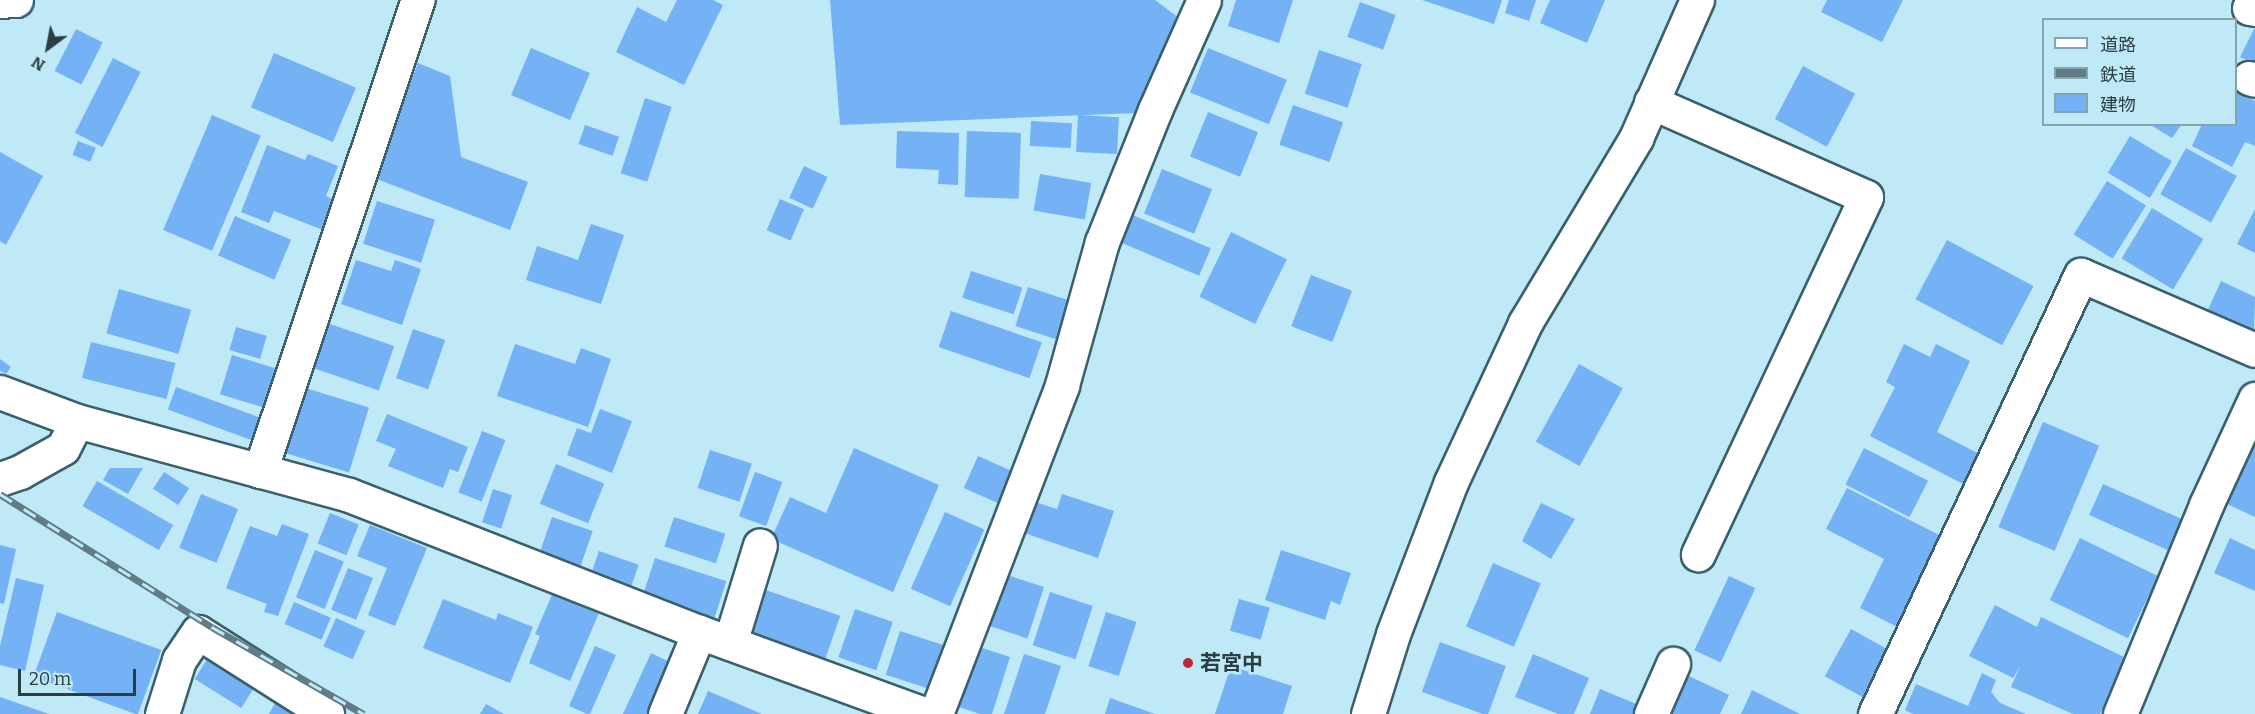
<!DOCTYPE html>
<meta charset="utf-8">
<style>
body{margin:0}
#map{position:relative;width:2255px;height:714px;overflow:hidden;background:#bfe9f7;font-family:Bitter,"Noto Sans JP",serif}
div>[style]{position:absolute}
.building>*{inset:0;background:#74b1f5;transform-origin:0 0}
.roads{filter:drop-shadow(2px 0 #3a606c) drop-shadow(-2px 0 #3a606c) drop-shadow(0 2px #3a606c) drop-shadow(0 -2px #3a606c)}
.minor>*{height:33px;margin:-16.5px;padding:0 16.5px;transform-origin:16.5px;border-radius:16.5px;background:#fff}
.highway>*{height:33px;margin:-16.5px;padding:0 16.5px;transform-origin:16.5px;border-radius:16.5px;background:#fff}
.rail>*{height:7px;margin-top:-3.5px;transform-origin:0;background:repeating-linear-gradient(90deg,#bfe9f7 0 14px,#627c85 0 28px);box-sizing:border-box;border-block:2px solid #627c85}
.dots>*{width:16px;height:16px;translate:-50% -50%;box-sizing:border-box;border:3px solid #bfe9f7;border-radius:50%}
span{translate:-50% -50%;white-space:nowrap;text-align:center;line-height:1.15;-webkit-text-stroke:5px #bfe9f7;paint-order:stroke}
.poi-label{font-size:21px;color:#2c3d43;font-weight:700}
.left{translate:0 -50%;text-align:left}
.legend{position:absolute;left:2042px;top:18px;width:195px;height:108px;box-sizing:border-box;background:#bfe9f7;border:2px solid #84a4af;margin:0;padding:8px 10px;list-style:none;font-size:18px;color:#2c3d43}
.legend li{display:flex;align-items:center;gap:12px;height:30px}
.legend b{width:30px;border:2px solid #84a4af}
.north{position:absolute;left:18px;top:18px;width:60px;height:60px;-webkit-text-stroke:4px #bfe9f7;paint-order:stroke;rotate:212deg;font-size:16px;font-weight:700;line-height:24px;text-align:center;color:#2c3d43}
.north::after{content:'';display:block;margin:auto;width:21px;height:27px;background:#2c3d43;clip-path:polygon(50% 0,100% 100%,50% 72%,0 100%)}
.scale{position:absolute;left:18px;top:669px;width:118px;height:27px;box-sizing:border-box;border:3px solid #2c3d43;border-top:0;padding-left:8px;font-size:18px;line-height:21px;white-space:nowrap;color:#2c3d43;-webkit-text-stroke:4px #bfe9f7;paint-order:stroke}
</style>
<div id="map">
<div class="building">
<div style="clip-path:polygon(677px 0,713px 0,723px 5px,684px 85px,616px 52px,637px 7px,666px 22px)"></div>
<div style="clip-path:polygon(830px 0,1155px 0,1179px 18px,1136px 113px,840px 125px)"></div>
<div style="clip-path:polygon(1236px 0,1293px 0,1279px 43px,1228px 26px)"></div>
<div style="clip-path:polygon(1422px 0,1502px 0,1494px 24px)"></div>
<div style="clip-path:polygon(1509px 0,1536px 0,1529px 21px,1505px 13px)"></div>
<div style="clip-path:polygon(1550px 0,1605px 0,1587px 43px,1540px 23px)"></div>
<div style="clip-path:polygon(1827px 0,1903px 0,1882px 42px,1821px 12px)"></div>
<div style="left:1360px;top:2px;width:38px;height:37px;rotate:20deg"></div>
<div style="clip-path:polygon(2255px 27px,2255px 64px,2240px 57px)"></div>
<div style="left:76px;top:29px;width:30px;height:47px;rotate:27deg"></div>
<div style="left:531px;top:48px;width:64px;height:51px;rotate:23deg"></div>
<div style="left:1208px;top:48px;width:85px;height:48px;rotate:22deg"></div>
<div style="left:1319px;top:50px;width:45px;height:46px;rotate:18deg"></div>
<div style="left:274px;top:53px;width:89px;height:59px;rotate:23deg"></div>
<div style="left:113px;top:58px;width:31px;height:84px;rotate:27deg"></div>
<div style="clip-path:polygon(418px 63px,450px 76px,461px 157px,528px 182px,510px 230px,374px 178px)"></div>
<div style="left:1803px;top:66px;width:59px;height:60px;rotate:28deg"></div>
<div style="clip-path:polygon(2236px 91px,2255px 101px,2255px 146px,2245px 142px,2232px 167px,2192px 146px,2202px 124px,2236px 124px)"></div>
<div style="left:645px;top:98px;width:28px;height:79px;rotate:18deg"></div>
<div style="left:1293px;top:105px;width:53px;height:42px;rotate:19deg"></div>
<div style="left:1208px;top:112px;width:54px;height:48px;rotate:22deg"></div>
<div style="left:212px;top:115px;width:53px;height:125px;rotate:23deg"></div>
<div style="left:1078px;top:115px;width:41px;height:37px;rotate:3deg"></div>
<div style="left:1031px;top:121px;width:41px;height:25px;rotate:3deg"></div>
<div style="clip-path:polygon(2149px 124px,2182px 124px,2172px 138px)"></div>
<div style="left:585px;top:125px;width:36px;height:20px;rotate:19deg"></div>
<div style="clip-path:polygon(897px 131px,959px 133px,958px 185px,938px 184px,939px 170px,896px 168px)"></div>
<div style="left:967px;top:131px;width:54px;height:66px;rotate:2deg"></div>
<div style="left:2130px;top:136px;width:49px;height:43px;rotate:31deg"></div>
<div style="left:78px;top:141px;width:19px;height:15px;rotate:21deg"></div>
<div style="clip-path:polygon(267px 145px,305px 160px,308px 154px,338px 166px,326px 196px,335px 200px,323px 230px,274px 211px,269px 223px,241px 212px)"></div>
<div style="left:2186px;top:148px;width:58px;height:53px;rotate:29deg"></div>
<div style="clip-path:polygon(0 152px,43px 176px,6px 245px,0 241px)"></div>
<div style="left:804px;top:166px;width:26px;height:35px;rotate:25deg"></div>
<div style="left:1162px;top:169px;width:54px;height:48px;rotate:22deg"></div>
<div style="left:1040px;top:174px;width:52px;height:37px;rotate:10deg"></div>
<div style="left:2107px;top:181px;width:46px;height:63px;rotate:32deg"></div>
<div style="left:780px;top:199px;width:26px;height:34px;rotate:23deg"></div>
<div style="left:377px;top:201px;width:61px;height:45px;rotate:18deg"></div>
<div style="left:2152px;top:208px;width:60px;height:59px;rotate:31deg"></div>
<div style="clip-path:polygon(2255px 209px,2255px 253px,2237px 244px)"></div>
<div style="left:1128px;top:213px;width:90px;height:30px;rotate:23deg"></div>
<div style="left:235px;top:216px;width:61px;height:43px;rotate:23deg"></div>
<div style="clip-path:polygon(591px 224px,624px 235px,601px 304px,526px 280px,537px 246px,578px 260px)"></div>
<div style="left:1231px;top:232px;width:62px;height:72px;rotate:26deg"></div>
<div style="left:1947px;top:240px;width:98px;height:67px;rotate:28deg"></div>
<div style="clip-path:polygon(356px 260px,391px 271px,395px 260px,421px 269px,402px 325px,341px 304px)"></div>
<div style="left:971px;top:271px;width:54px;height:28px;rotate:18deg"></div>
<div style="left:1311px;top:275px;width:44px;height:55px;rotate:21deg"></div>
<div style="clip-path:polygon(2221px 281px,2255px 297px,2254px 334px,2207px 312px)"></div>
<div style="left:1028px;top:287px;width:45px;height:41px;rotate:18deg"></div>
<div style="left:119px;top:289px;width:75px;height:46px;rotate:16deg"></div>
<div style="left:951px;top:311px;width:96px;height:38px;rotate:19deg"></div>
<div style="left:327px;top:323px;width:71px;height:47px;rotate:19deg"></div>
<div style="left:236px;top:327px;width:32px;height:24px;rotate:16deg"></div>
<div style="left:413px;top:329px;width:34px;height:52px;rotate:19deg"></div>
<div style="left:91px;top:342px;width:87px;height:37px;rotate:14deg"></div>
<div style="clip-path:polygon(515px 344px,575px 364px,581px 348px,611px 359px,588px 427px,497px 396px)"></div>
<div style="clip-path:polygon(1904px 344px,1930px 357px,1936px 344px,1970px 361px,1937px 432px,1983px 456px,1967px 486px,1870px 436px,1895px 387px,1886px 382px)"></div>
<div style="left:232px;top:355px;width:54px;height:41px;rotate:17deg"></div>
<div style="clip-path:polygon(0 359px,11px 367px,6px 374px,0 371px)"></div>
<div style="left:1579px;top:364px;width:50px;height:89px;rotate:29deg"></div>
<div style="left:176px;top:387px;width:96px;height:24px;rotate:20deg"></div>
<div style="left:302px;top:387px;width:70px;height:68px;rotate:17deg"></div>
<div style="clip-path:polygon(600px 409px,632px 421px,612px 473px,567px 455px,577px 428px,591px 433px)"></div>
<div style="clip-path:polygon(387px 414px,468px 447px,458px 472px,450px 469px,443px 488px,388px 466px,396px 449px,376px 441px)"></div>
<div style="left:2043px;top:422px;width:61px;height:114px;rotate:23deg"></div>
<div style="left:482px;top:431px;width:25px;height:66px;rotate:21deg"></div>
<div style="clip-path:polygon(2255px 445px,2255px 517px,2227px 504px)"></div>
<div style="clip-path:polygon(854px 448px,939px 485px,893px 592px,771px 539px,790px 497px,826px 513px)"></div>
<div style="left:1864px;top:448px;width:72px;height:41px;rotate:27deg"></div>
<div style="left:710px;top:450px;width:44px;height:40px;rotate:18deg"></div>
<div style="left:978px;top:456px;width:42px;height:35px;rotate:24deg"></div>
<div style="left:556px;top:464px;width:52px;height:43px;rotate:22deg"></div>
<div style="clip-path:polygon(110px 468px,143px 468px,128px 494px,103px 480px)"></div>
<div style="left:164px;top:472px;width:30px;height:20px;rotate:33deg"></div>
<div style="left:755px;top:472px;width:29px;height:47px;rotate:20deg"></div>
<div style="left:97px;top:481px;width:88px;height:29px;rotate:30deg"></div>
<div style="left:2103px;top:484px;width:90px;height:34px;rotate:24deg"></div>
<div style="clip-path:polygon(1847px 488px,1947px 539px,1901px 629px,1860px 608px,1884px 559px,1826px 529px)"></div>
<div style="left:493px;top:489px;width:20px;height:35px;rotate:18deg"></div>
<div style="left:201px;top:494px;width:40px;height:58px;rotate:22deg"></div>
<div style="clip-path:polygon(1062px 494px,1114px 511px,1098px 558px,1024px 533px,1035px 502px,1057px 509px)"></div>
<div style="clip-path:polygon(1541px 503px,1575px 519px,1551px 559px,1522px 541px)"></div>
<div style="left:945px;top:512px;width:43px;height:84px;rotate:24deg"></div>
<div style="left:330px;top:513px;width:31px;height:33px;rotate:22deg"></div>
<div style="left:552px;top:517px;width:43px;height:39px;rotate:19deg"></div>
<div style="left:674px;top:517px;width:54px;height:31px;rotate:18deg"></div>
<div style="clip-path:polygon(282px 524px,309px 534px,278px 616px,264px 612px,267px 604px,226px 588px,250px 526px,277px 536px)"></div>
<div style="clip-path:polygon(370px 525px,427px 548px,395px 626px,368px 615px,387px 568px,357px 556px)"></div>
<div style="left:2080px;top:538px;width:87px;height:69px;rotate:26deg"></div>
<div style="clip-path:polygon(2230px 538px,2255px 550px,2255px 591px,2214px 573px)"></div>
<div style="clip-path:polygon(0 545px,16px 549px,4px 604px,0 603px)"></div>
<div style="left:315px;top:550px;width:31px;height:51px;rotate:22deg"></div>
<div style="clip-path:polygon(1281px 550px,1351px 573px,1340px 605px,1331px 601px,1325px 620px,1265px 600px)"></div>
<div style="left:599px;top:551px;width:42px;height:32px;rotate:19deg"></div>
<div style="left:655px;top:558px;width:75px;height:44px;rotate:18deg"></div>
<div style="left:1493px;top:563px;width:52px;height:69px;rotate:23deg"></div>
<div style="left:348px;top:568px;width:27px;height:45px;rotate:22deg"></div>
<div style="left:1007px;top:575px;width:39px;height:54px;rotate:18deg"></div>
<div style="left:1729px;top:576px;width:29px;height:82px;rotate:25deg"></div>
<div style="clip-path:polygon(16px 578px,44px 585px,25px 671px,0 665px,0 646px)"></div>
<div style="left:757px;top:587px;width:88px;height:47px;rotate:19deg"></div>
<div style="clip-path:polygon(555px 588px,601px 608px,570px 681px,529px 663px,540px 636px,535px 634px)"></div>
<div style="left:1050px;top:592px;width:45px;height:56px;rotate:18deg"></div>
<div style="clip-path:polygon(443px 599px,496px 620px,498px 613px,533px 627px,510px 683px,423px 648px)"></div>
<div style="left:1239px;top:599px;width:32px;height:33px;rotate:16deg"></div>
<div style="left:294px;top:602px;width:40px;height:24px;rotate:23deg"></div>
<div style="clip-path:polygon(1995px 605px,2037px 627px,2041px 617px,2124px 657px,2100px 714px,2073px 714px,2011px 687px,2020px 666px,2013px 678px,1969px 656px)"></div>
<div style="left:855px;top:609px;width:40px;height:51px;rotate:19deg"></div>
<div style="left:57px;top:612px;width:111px;height:69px;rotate:20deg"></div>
<div style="left:1106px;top:612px;width:32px;height:57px;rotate:18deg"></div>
<div style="left:336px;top:618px;width:32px;height:31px;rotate:24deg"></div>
<div style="left:1851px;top:629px;width:46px;height:54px;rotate:29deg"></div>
<div style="left:900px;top:631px;width:46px;height:46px;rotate:18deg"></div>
<div style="left:1440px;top:642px;width:70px;height:53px;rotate:20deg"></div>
<div style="clip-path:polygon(595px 646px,616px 655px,590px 714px,587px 714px,569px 706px)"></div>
<div style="clip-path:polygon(976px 646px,1010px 657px,992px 714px,980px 714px,956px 706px)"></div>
<div style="clip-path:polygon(651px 653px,676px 665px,653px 714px,623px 714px)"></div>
<div style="clip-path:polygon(1024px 654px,1061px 666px,1045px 714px,1004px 714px)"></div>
<div style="clip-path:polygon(1533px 654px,1589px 678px,1574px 714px,1558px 714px,1515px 697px)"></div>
<div style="left:209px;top:656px;width:55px;height:27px;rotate:32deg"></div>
<div style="clip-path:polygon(1231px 666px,1292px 686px,1283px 714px,1215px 714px)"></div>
<div style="clip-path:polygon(1982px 673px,1996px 680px,1991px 692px,2000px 703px,2026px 714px,1913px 714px,1905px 710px,1916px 684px,1968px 706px)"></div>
<div style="clip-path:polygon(1689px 676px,1729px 695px,1720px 714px,1671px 714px)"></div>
<div style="clip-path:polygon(1600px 689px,1646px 708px,1643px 714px,1590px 714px)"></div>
<div style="clip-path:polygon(1752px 690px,1800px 714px,1741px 714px)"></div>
<div style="clip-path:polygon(708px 691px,762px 714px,698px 714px)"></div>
<div style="clip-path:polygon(279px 696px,314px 714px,269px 714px)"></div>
<div style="clip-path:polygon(0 697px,49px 714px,0 714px)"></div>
<div style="clip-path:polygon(1110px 698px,1155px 714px,1105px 714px)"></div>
<div style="clip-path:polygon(486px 704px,504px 714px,480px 714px)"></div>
</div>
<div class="roads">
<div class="minor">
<div style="left:2249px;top:8px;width:6px;rotate:9deg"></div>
<div style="left:2249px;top:78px;width:6px;rotate:18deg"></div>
<div style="left:1651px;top:102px;width:235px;rotate:23.8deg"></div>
<div style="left:1866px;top:197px;width:395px;rotate:115.2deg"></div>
<div style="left:0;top:392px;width:82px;rotate:20.6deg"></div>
<div style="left:77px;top:421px;width:282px;rotate:15.2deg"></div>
<div style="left:349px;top:495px;width:376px;rotate:21.4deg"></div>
<div style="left:699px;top:632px;width:239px;rotate:20deg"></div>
<div style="left:260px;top:471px;width:497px;rotate:-71.5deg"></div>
<div style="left:0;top:479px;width:21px;rotate:-19deg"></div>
<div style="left:20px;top:472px;width:49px;rotate:-29.2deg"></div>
<div style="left:63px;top:448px;width:30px;rotate:-63deg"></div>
<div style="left:730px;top:643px;width:102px;rotate:-73deg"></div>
<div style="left:162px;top:714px;width:57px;rotate:-72.5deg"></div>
<div style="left:179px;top:660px;width:34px;rotate:-56deg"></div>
<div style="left:198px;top:632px;width:153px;rotate:32.4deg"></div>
<div style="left:665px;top:714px;width:89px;rotate:-67.5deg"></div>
<div style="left:936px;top:714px;width:352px;rotate:-69deg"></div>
<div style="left:1062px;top:385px;width:148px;rotate:-74.4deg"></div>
<div style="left:1102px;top:242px;width:142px;rotate:-68.1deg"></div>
<div style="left:1155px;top:110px;width:120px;rotate:-66deg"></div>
<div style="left:1368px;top:714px;width:84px;rotate:-72.6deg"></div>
<div style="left:1393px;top:634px;width:163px;rotate:-69.1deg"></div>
<div style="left:1451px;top:482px;width:175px;rotate:-65deg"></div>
<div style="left:1525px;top:323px;width:216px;rotate:-59deg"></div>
<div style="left:1636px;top:138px;width:151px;rotate:-66.2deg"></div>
<div style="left:1651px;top:714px;width:55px;rotate:-66.3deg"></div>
<div style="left:1875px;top:714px;width:485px;rotate:-64.9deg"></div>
<div style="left:2081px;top:275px;width:189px;rotate:23.3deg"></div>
<div style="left:2120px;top:714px;width:226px;rotate:-67.6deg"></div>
<div style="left:2206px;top:505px;width:117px;rotate:-65.2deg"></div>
</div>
<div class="highway">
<div style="left:0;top:1px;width:16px;rotate:-4deg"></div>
</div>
</div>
<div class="rail">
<div style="left:0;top:494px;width:250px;rotate:32.1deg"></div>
<div style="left:212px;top:627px;width:175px;rotate:29.8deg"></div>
</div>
<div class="dots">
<div style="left:1188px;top:663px;background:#b82738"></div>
</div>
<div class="poi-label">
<span class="left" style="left:1200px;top:663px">若宮中</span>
</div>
<ul class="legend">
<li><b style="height:8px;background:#fff"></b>道路</li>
<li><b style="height:8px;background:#627c85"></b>鉄道</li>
<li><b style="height:16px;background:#74b1f5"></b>建物</li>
</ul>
<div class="north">N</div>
<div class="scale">20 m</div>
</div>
